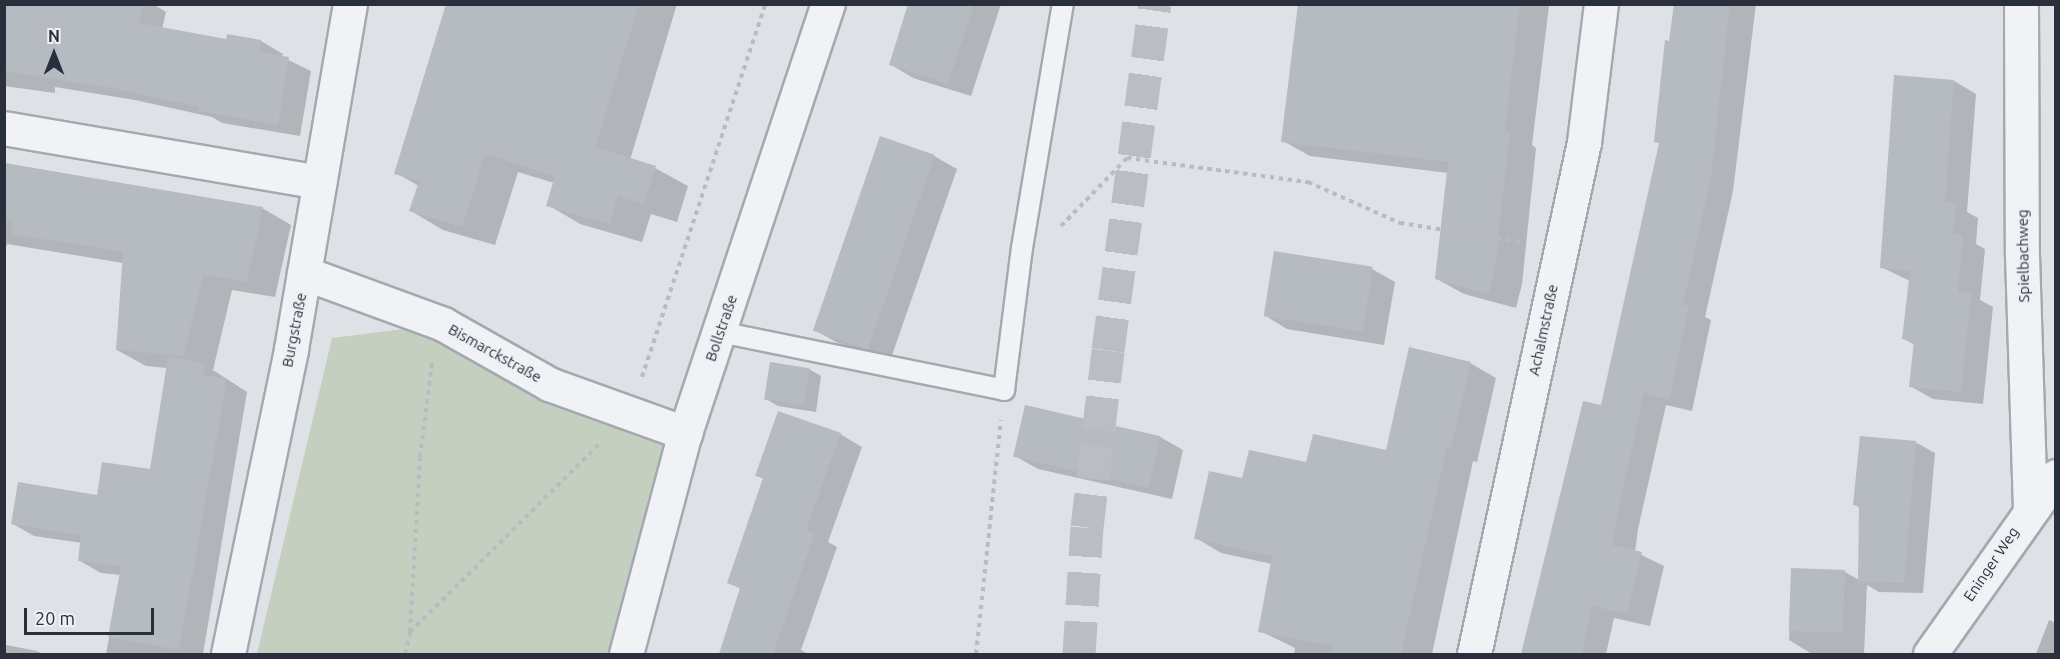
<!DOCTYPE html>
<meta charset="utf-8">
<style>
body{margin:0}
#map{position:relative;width:2060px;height:659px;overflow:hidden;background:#dee1e6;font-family:Ubuntu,sans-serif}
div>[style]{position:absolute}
.green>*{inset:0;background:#c4cfc0}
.shadow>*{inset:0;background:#0003}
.building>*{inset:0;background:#b6bbc2;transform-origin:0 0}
.primary-tunnel>*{height:33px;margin-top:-16.5px;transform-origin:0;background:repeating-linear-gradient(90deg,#babec4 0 33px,transparent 0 49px)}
.path>*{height:4px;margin-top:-2px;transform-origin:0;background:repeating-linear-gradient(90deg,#b8bcc1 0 4.5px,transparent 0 9px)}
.roads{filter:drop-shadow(2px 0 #a4a8b0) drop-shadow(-2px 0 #a4a8b0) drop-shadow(0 2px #a4a8b0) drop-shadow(0 -2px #a4a8b0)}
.service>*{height:20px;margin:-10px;padding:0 10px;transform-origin:10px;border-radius:10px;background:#f0f2f5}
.minor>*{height:33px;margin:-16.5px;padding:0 16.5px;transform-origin:16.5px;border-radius:16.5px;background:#f0f2f5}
span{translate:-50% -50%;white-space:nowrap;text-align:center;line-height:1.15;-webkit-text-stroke:5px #edf0f4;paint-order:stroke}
.street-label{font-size:15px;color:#29303c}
.frame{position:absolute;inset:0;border:6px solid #29303c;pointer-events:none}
.north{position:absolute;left:24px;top:24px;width:60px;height:60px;-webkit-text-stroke:4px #edf0f4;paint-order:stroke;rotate:0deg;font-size:16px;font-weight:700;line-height:24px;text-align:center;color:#29303c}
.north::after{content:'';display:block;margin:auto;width:21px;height:27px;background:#29303c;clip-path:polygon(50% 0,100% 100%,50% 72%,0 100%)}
.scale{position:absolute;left:24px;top:608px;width:130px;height:27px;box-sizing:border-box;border:3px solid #29303c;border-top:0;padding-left:8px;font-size:18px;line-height:21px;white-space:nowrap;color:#29303c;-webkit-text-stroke:4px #edf0f4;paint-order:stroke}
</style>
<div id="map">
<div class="green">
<div style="clip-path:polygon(443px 324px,685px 433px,626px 654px,257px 654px,332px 338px)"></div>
</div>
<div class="shadow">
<div style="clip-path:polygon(4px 4px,153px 4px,166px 12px,162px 29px,227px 41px,228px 36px,261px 41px,283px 54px,282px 57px,311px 71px,300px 136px,222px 123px,212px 117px,135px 100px,55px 87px,55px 93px,4px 86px)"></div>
<div style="clip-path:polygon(448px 4px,677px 4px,630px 160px,655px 168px,688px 186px,677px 222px,651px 214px,642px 242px,580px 224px,548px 205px,554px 183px,518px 172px,495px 245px,443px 230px,411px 211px,419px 186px,396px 173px)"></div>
<div style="clip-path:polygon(910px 4px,1001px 4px,971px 96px,913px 78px,890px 64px)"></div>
<div style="clip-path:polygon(1299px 4px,1549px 6px,1532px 145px,1536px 148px,1522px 284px,1516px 308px,1464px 294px,1437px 279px,1448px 173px,1310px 156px,1283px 141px)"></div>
<div style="clip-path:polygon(1675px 4px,1756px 4px,1733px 191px,1705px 317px,1711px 320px,1692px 411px,1666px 405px,1638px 529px,1635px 552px,1664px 566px,1650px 626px,1614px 618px,1606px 654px,1525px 654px,1584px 403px,1602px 407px,1661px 144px,1656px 141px)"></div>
<div style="clip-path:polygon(1954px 81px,1976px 94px,1967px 212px,1978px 218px,1976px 244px,1985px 249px,1980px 300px,1993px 307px,1983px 404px,1933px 399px,1910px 386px,1915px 345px,1904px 339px,1910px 281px,1881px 267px)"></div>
<div style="clip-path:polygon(934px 156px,957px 169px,890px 361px,836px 342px,813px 329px)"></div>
<div style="clip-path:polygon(4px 163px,262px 208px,291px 225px,275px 297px,232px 290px,213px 370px,247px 392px,203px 654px,106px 654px,121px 575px,101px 573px,80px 561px,82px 543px,34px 536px,13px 524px,98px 496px,151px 471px,167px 368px,146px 366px,117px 350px,123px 263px,7px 244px,4px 255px)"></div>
<div style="clip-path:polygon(1372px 269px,1395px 282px,1384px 345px,1287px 329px,1264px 315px)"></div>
<div style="clip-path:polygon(1470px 363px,1496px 378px,1477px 462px,1473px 461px,1432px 654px,1294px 654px,1295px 648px,1260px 631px,1272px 564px,1221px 553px,1196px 538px,1244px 480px,1307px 464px,1387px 452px)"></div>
<div style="clip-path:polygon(809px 369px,821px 376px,816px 412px,778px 406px,766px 399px)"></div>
<div style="clip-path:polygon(840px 434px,862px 447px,828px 542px,837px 547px,801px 650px,808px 654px,720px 654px,741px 589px,729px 583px,764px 479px,756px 475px)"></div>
<div style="clip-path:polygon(1160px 437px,1183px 450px,1172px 499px,1038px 469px,1015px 456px)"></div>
<div style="clip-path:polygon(1915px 442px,1935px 453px,1923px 593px,1879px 592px,1867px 585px,1864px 654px,1812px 654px,1789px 640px,1793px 570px,1845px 572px,1859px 580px,1861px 508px,1855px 505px)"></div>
<div style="clip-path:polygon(2049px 620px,2056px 623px,2056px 654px,2036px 654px)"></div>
<div style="clip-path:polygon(6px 645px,37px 651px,43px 654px,4px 654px)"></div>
</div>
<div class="building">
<div style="clip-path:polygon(4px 4px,144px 4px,139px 23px,226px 39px,227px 34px,261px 40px,259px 52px,289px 57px,278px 125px,198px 111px,199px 107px,112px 88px,4px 71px)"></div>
<div style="clip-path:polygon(446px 4px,639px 4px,595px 147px,656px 166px,644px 204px,618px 196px,609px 224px,546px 206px,555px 176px,485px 154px,462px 227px,409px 211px,419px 181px,394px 174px)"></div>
<div style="clip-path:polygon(908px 4px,974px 4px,948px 84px,889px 65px)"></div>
<div style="clip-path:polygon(1298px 4px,1520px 4px,1505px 130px,1510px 131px,1495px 268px,1489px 294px,1435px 279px,1448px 162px,1281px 142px)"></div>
<div style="clip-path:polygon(1674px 4px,1730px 4px,1711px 177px,1683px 305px,1689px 306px,1669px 400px,1644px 393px,1617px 516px,1612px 545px,1642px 552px,1627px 614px,1592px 606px,1582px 654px,1521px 654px,1583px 401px,1601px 405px,1659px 143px,1654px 142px,1665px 40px,1669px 41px)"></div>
<div style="clip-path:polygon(1894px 75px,1954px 80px,1945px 202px,1956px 203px,1953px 234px,1963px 235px,1958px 292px,1971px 293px,1961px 392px,1909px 387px,1914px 341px,1902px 339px,1910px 271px,1880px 268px)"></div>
<div style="left:880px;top:136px;width:58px;height:206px;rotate:19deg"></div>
<div style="clip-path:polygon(4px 163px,263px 207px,247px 282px,203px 275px,184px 356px,116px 350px,123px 252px,11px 234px,13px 219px,4px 218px)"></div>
<div style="left:1274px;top:251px;width:100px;height:66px;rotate:9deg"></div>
<div style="clip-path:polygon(1409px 347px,1471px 362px,1451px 448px,1447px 447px,1401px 654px,1331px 654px,1333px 646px,1258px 632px,1272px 556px,1194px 539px,1209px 471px,1242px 478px,1249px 450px,1306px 462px,1313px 434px,1386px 450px)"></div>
<div style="clip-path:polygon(168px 357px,205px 363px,203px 375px,227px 379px,179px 650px,108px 637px,121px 566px,78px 561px,81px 535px,11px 524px,18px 482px,97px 495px,102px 462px,150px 469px)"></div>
<div style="left:770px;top:362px;width:40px;height:38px;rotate:9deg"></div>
<div style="left:1025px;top:405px;width:139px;height:53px;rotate:13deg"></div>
<div style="clip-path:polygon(778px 411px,841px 433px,806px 530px,815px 533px,773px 654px,719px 654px,740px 588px,727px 583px,763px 478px,755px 476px)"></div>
<div style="clip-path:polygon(1860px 436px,1916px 441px,1904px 583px,1858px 582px,1859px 506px,1853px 505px)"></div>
<div style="left:1791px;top:568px;width:54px;height:63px;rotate:2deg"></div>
</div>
<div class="primary-tunnel">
<div style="left:1079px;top:654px;width:127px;rotate:-86.4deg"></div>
<div style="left:1087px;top:527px;width:178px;rotate:-83.2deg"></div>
<div style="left:1108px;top:350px;width:349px;rotate:-82.3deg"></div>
</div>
<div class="path">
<div style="left:1061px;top:226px;width:95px;rotate:-45.9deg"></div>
<div style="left:1127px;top:158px;width:183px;rotate:7.6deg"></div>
<div style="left:1308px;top:182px;width:101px;rotate:24deg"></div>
<div style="left:1400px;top:223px;width:123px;rotate:8.9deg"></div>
<div style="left:642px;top:377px;width:393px;rotate:-71.7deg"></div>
<div style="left:410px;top:632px;width:267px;rotate:-44.8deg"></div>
<div style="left:405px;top:654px;width:23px;rotate:-77deg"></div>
<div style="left:410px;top:632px;width:175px;rotate:-86.7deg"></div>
<div style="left:420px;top:457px;width:95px;rotate:-82.7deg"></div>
<div style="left:976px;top:654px;width:235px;rotate:-83.9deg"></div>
</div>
<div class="roads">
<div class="service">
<div style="left:720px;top:332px;width:290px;rotate:11.5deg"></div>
<div style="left:1004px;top:390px;width:143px;rotate:-82.8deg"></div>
<div style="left:1022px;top:248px;width:247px;rotate:-80.5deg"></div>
</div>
<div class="minor">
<div style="left:2021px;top:4px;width:251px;rotate:89.8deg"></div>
<div style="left:2022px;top:255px;width:253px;rotate:88.2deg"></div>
<div style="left:4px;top:128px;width:320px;rotate:9.7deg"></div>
<div style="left:304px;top:273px;width:148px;rotate:20.1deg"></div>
<div style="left:443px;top:324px;width:122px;rotate:29.5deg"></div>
<div style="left:549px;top:384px;width:145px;rotate:19.8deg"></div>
<div style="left:228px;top:654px;width:311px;rotate:-78.3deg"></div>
<div style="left:291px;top:349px;width:350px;rotate:-80.3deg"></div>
<div style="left:626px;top:654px;width:229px;rotate:-75.1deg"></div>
<div style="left:685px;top:433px;width:452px;rotate:-71.6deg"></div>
<div style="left:1474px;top:654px;width:524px;rotate:-77.87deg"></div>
<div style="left:1584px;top:142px;width:139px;rotate:-83deg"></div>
<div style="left:1930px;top:654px;width:218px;rotate:-54.7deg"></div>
</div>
</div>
<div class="street-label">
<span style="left:2023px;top:256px;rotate:-91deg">Spielbachweg</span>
<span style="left:721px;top:328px;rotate:-71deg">Bollstraße</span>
<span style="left:294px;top:330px;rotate:-79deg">Burgstraße</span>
<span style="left:1543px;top:330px;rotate:-78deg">Achalmstraße</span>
<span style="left:495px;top:353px;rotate:29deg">Bismarckstraße</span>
<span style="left:1991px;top:564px;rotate:-56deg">Eninger Weg</span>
</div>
<div class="frame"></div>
<div class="north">N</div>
<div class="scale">20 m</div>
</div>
